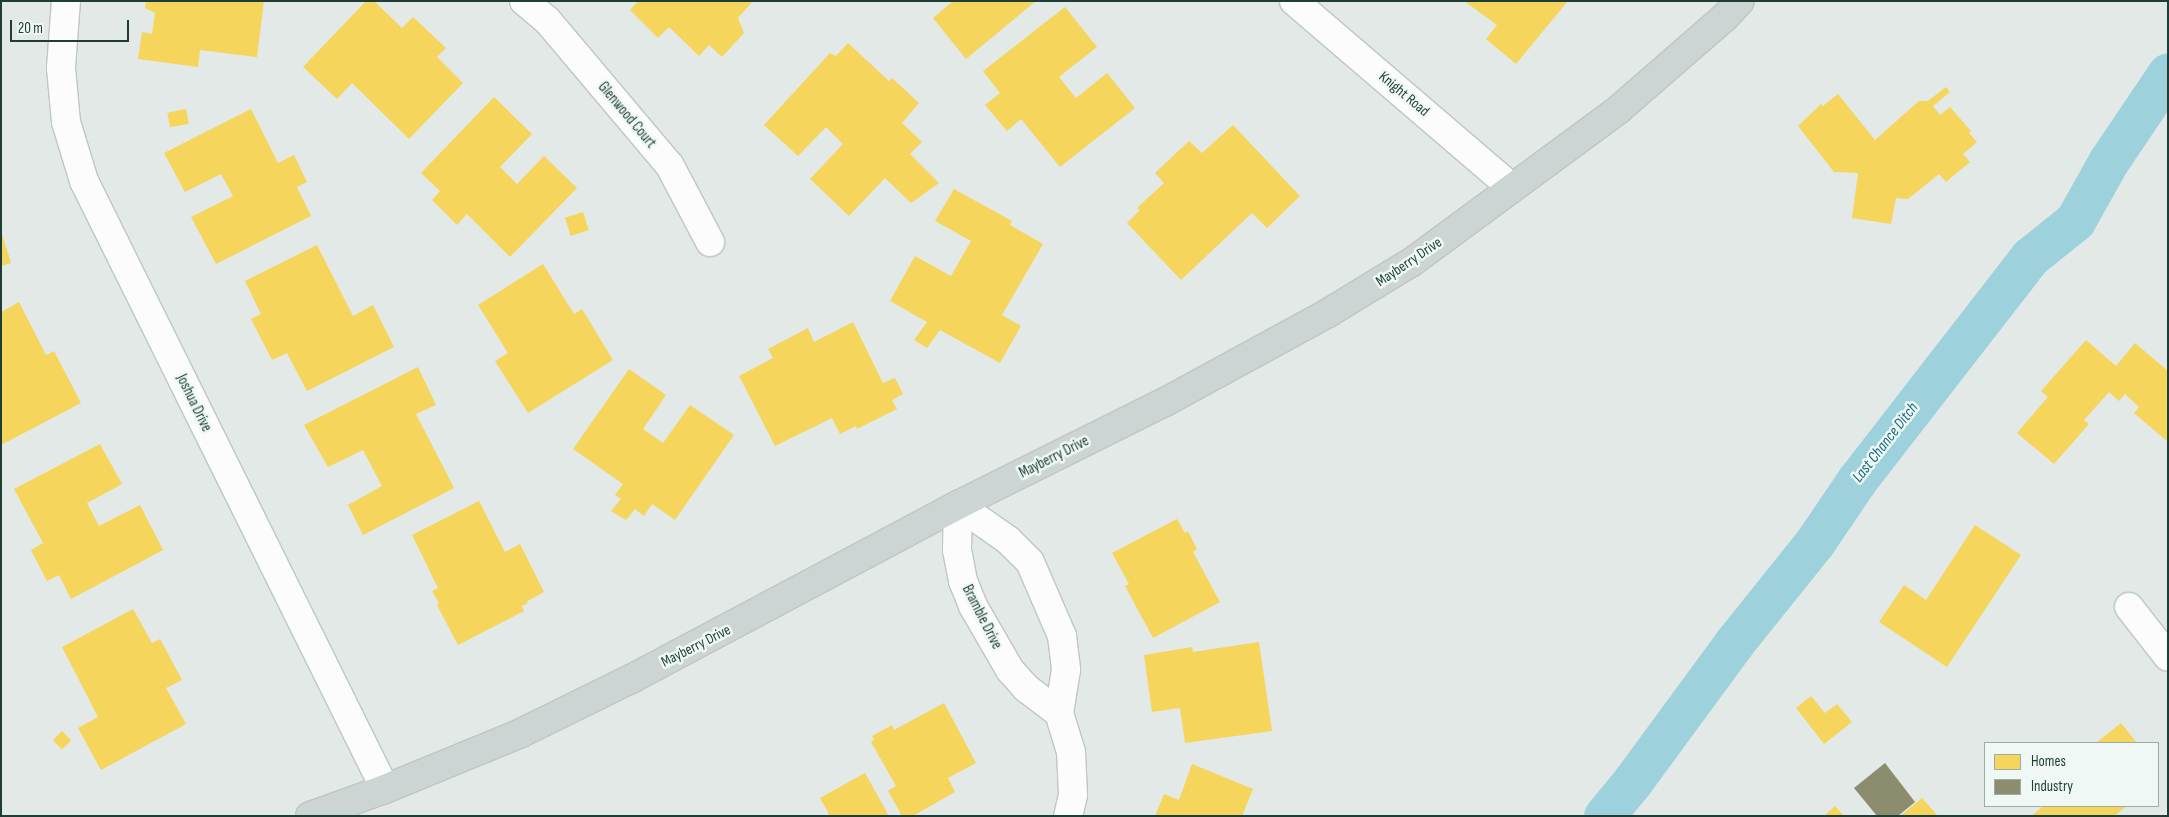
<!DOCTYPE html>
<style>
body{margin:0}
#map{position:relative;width:2169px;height:817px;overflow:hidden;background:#e2e9e6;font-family:"Sofia Sans Condensed",sans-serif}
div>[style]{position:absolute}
.homes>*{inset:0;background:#f6d55c;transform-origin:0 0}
.industry>*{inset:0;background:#8c8c6e}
.canal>*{height:41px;margin:-20.5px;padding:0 20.5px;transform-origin:20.5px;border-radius:20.5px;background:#9dd1dc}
.roads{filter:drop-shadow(1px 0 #bfc6c3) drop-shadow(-1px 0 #bfc6c3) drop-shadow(0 1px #bfc6c3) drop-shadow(0 -1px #bfc6c3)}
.minor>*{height:28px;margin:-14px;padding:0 14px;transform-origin:14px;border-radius:14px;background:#fbfcfb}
.major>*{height:28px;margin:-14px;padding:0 14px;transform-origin:14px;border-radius:14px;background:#ccd5d3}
span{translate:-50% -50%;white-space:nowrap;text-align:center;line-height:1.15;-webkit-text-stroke:5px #eff8f4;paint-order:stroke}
.street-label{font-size:15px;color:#1e3d36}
.water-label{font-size:16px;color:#13697f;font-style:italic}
.frame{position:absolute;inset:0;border:2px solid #1e3d36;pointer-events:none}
.legend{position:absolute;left:1984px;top:742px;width:175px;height:65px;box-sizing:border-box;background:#eff8f4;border:1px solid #9bada8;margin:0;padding:6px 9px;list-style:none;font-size:15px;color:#1e3d36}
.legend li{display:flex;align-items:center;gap:10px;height:25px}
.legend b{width:25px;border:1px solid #9bada8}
.scale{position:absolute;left:10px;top:20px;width:119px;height:22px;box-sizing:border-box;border:2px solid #1e3d36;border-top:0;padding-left:6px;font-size:15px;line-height:18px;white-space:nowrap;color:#1e3d36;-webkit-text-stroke:4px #eff8f4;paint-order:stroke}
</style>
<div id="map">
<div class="homes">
<div style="clip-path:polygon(146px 1px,264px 1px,257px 57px,200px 50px,198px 67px,138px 59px,142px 32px,152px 34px,155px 13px,145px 8px)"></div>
<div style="clip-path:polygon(366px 1px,374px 1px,402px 28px,413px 17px,446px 48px,437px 57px,463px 83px,409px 139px,352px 83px,337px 99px,303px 67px)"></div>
<div style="clip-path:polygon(638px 1px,753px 1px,738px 18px,744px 33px,722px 57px,709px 45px,699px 56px,669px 27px,658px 38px,630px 10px)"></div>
<div style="clip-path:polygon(953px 1px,1036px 1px,966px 59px,933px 18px)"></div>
<div style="clip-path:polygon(1464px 1px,1568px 1px,1516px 64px,1486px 39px,1497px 25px)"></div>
<div style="clip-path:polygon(1065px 7px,1097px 47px,1059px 77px,1076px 98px,1107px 73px,1135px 108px,1060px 167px,1021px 119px,1007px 131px,985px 105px,1000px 93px,983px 71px)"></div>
<div style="clip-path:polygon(848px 43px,889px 81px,892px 78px,919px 103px,902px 123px,922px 142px,910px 154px,939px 183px,911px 203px,885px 178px,849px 216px,810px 179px,843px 144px,826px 127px,798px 156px,764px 125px,830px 53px,836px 56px)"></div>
<div style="clip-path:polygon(1946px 87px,1950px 92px,1933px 106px,1940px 115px,1950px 107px,1971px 131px,1969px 133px,1977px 142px,1963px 154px,1970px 162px,1946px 182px,1939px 174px,1908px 199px,1896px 198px,1891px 224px,1852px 218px,1858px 173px,1834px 172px,1798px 126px,1821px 104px,1823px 106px,1838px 94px,1875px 140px,1919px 101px,1928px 101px)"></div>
<div style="clip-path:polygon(494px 97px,532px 134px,500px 167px,517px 184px,544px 156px,577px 188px,510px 257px,467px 214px,457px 225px,432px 200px,440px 191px,421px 173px)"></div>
<div style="left:186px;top:109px;width:15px;height:19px;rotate:79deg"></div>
<div style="clip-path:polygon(251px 109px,278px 163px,294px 155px,307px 182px,297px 187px,311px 216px,216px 264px,191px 217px,233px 196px,221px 174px,185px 192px,164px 153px)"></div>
<div style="clip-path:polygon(1233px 125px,1300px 196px,1267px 228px,1252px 213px,1181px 280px,1127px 223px,1140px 210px,1137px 208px,1164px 183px,1155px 173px,1189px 141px,1202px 153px)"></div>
<div style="clip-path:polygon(954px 189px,1012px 221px,1010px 225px,1043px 244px,1002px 315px,1021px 326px,1000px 363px,940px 330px,927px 348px,914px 340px,927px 322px,890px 301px,915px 256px,951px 276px,971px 241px,935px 221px)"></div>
<div style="left:583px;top:212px;width:19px;height:19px;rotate:72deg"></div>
<div style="clip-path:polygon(1px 231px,11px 263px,1px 266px)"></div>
<div style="clip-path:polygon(317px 245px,353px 316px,373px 305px,394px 347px,307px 391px,287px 353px,272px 360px,251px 319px,261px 314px,245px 281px)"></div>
<div style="clip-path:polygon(543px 264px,574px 314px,582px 309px,613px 360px,528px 413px,495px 361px,508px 353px,478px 305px)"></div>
<div style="clip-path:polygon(19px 302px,46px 355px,54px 351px,81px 403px,1px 445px,1px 312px)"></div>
<div style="clip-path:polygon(853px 322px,883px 383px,895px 378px,903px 394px,892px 400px,897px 409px,857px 429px,856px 426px,840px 434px,832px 418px,775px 446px,739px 376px,773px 358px,768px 349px,808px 328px,814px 342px)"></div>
<div style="clip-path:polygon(2086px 340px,2116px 366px,2135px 343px,2168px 371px,2168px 442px,2134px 413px,2139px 407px,2125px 394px,2119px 401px,2109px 392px,2084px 420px,2089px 424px,2054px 464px,2017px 433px,2048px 397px,2041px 391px)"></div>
<div style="clip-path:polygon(418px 367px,436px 405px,416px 414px,454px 488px,363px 535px,348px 505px,382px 486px,363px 450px,328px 467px,304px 425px)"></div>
<div style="clip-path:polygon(629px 369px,666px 395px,643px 429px,663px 443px,690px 405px,734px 435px,675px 520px,652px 504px,644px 516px,635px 509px,626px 520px,611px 511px,621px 499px,615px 495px,623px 484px,573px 449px)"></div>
<div style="clip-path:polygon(100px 444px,122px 484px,87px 503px,99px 526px,140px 505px,163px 550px,71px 599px,59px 575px,47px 581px,31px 550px,43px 543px,14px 489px)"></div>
<div style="clip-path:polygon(479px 501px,505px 552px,520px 544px,544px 592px,526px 602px,528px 603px,522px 606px,524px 611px,458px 645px,437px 605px,439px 603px,432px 591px,438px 588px,412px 535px)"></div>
<div style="clip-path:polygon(1177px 519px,1185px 533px,1188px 531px,1197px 549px,1193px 552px,1220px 602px,1153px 638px,1125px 586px,1129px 584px,1112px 553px)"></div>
<div style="clip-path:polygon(1975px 525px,2021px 555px,1947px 667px,1879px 622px,1904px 585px,1926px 600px)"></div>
<div style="clip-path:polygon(133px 609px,152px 643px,160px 639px,182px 680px,166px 688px,186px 724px,101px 770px,78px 728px,98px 717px,62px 647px)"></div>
<div style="clip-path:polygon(1259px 642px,1272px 731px,1185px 743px,1180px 708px,1152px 712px,1144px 655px,1192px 647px,1193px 652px)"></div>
<div style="clip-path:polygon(1811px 696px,1825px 713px,1837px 704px,1852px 722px,1824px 744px,1796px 708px)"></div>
<div style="clip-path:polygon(944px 703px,976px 763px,948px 778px,955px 792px,913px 816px,902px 816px,888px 791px,896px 786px,871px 742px,874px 740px,872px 736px,892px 725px,894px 730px)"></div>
<div style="clip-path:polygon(2121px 723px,2137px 743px,2096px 743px)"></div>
<div style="left:62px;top:731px;width:13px;height:13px;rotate:45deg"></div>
<div style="clip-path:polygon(1192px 764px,1253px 789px,1242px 816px,1155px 816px,1164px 794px,1179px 800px)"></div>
<div style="clip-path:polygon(865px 773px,889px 816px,830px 816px,820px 798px)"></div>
<div style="clip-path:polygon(1922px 798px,1938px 816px,1900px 816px)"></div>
<div style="clip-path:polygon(1835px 806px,1844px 816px,1824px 816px)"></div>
<div style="clip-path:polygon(2043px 806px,2127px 806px,2114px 816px,2031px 816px)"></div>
</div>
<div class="industry">
<div style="clip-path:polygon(1885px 763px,1915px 802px,1898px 816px,1877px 816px,1854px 788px)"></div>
</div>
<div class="canal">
<div style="left:1604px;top:816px;width:44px;rotate:-50.5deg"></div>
<div style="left:1632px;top:782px;width:172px;rotate:-53.7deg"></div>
<div style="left:1734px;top:643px;width:129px;rotate:-51.3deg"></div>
<div style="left:1815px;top:542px;width:75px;rotate:-55.9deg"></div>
<div style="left:1857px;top:480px;width:282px;rotate:-52.2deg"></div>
<div style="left:2030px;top:257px;width:58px;rotate:-38.7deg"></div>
<div style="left:2075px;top:221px;width:68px;rotate:-60.8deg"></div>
<div style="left:2108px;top:162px;width:107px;rotate:-56deg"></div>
</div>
<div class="roads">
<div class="minor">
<div style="left:66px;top:1px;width:67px;rotate:94.3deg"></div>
<div style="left:61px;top:68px;width:54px;rotate:84.7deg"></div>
<div style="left:66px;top:122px;width:62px;rotate:73deg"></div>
<div style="left:84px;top:181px;width:678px;rotate:63.66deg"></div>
<div style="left:524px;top:1px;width:30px;rotate:40deg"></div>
<div style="left:547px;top:20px;width:191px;rotate:49.9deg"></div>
<div style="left:670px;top:166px;width:86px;rotate:62.2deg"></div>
<div style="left:1294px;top:1px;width:287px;rotate:40.6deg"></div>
<div style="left:958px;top:505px;width:61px;rotate:35deg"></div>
<div style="left:1008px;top:540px;width:31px;rotate:45deg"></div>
<div style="left:1030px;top:562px;width:81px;rotate:66.6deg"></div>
<div style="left:1062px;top:636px;width:34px;rotate:83deg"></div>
<div style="left:1066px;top:670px;width:44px;rotate:99.2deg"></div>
<div style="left:1059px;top:713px;width:41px;rotate:72.9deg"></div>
<div style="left:1071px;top:752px;width:43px;rotate:87.3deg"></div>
<div style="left:1073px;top:795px;width:22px;rotate:103deg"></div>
<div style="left:958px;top:505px;width:45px;rotate:91.3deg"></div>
<div style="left:957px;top:550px;width:32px;rotate:79deg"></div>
<div style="left:963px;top:581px;width:27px;rotate:68deg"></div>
<div style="left:973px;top:606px;width:74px;rotate:60deg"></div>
<div style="left:1010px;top:670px;width:24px;rotate:48deg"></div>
<div style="left:1026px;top:688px;width:41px;rotate:37.1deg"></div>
<div style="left:2129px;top:607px;width:63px;rotate:52deg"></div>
</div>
<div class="major">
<div style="left:310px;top:816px;width:80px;rotate:-19.8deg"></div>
<div style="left:385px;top:789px;width:145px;rotate:-22.3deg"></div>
<div style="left:519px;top:734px;width:125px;rotate:-26.2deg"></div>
<div style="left:631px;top:679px;width:370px;rotate:-28deg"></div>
<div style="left:958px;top:505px;width:231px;rotate:-26.5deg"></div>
<div style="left:1165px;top:402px;width:186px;rotate:-28.6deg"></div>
<div style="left:1328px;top:313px;width:98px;rotate:-31.3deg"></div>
<div style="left:1412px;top:262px;width:256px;rotate:-36.4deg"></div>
<div style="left:1618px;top:110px;width:140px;rotate:-41deg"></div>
<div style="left:1724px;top:18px;width:23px;rotate:-47deg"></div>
</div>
</div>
<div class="street-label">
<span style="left:1404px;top:94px;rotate:40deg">Knight Road</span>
<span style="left:627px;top:115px;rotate:50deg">Glenwood Court</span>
<span style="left:1409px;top:262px;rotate:-34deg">Mayberry Drive</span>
<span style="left:194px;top:403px;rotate:64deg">Joshua Drive</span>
<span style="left:1054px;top:457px;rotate:-27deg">Mayberry Drive</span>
<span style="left:982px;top:617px;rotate:63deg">Bramble Drive</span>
<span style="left:696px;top:646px;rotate:-27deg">Mayberry Drive</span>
</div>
<div class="water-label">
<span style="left:1886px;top:443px;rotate:-52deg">Last Chance Ditch</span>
</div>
<div class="frame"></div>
<ul class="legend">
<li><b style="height:14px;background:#f6d55c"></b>Homes</li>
<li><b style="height:14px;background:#8c8c6e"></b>Industry</li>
</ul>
<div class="scale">20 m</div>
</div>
